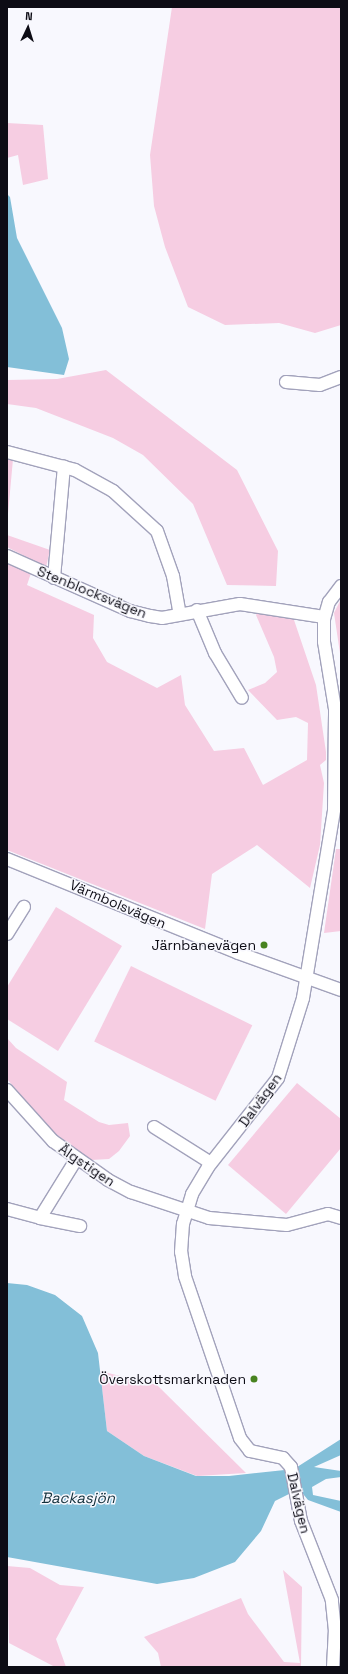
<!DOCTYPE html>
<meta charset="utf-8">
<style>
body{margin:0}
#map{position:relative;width:348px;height:1674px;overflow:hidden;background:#f8f8fe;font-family:"Space Grotesk",sans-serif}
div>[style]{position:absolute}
.green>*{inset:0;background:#f6cde2;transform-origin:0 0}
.water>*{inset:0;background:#83bfd8}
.roads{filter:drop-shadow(1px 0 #a2a2bb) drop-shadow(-1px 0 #a2a2bb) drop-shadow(0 1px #a2a2bb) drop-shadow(0 -1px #a2a2bb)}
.minor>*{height:12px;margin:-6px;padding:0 6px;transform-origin:6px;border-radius:6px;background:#fff}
.dots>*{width:11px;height:11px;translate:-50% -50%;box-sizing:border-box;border:2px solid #f8f8fe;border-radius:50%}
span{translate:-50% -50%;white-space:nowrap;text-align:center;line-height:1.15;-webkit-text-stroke:3px #f8f8fe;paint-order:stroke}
.street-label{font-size:14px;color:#0d0c15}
.poi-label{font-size:14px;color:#0d0c15}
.right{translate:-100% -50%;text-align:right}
.water-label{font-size:15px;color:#13313c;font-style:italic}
.frame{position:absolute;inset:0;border:8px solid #0d0c15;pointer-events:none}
.north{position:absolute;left:8px;top:8px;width:40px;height:40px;-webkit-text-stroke:3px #f8f8fe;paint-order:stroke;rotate:4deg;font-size:11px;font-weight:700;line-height:16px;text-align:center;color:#0d0c15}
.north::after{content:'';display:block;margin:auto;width:14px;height:18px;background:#0d0c15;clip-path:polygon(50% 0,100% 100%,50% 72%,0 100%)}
</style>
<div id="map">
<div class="green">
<div style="clip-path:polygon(172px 7px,341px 7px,341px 325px,315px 333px,279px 323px,225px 325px,188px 307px,165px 247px,154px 206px,150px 155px)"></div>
<div style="clip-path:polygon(7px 123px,43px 125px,48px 179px,23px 185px,18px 155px,7px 158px)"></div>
<div style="clip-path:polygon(106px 370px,237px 470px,278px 551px,276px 586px,227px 585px,193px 504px,143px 455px,113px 438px,36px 408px,7px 404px,7px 380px,57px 379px)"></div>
<div style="clip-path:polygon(7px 458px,13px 459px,7px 525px)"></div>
<div style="clip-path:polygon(7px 535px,50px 550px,46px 567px,7px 547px)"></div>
<div style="clip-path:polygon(7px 561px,31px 573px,27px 585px,94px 615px,93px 638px,107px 662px,157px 688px,181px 675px,185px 705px,214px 751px,244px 748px,263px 785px,307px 760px,308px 723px,296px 717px,277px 720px,248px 690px,265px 683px,277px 672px,274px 657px,256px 615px,259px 610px,293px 617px,316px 685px,326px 752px,326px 760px,320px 765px,324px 783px,320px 845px,310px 888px,257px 845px,212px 874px,205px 929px,7px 850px)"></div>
<div style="clip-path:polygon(341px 599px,341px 660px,334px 613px)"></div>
<div style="clip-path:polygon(336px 849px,341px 849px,341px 931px,324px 933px)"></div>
<div style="clip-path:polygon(56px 907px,122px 946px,58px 1051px,7px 1019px,7px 987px)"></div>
<div style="left:131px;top:966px;width:135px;height:84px;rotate:26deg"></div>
<div style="clip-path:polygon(7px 1038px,16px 1048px,67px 1082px,64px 1100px,99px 1122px,109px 1125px,128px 1123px,130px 1136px,119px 1151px,109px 1159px,91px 1160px,53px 1132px,7px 1079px)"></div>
<div style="clip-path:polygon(297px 1083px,341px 1119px,341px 1148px,286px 1214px,228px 1165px)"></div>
<div style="clip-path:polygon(100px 1371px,157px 1385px,246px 1473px,197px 1476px,144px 1456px,107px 1431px)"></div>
<div style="clip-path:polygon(7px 1566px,30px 1568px,60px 1585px,84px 1587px,56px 1639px,66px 1667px,55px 1667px,9px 1643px)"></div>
<div style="clip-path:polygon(283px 1570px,302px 1587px,301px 1667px,161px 1667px,158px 1653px,144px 1637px,241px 1598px,248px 1614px,284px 1662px,300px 1663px)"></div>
</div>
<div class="water">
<div style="clip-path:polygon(7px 194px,10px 197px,17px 238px,62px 328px,69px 359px,64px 375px,7px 367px)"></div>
<div style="clip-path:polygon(7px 1283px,27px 1285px,55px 1295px,82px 1316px,98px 1353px,107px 1431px,144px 1456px,196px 1476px,229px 1476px,294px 1469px,341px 1439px,341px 1455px,314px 1467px,341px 1471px,341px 1477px,326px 1479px,312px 1487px,313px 1495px,341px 1501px,341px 1512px,308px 1500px,299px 1489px,275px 1501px,261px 1531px,235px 1562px,194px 1578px,157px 1584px,7px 1557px)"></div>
</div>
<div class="roads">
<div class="minor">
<div style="left:286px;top:382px;width:34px;rotate:5deg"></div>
<div style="left:320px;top:385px;width:22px;rotate:-21deg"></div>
<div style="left:7px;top:452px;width:70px;rotate:14.8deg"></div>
<div style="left:75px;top:470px;width:43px;rotate:28.9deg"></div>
<div style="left:113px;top:491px;width:59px;rotate:42.3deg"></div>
<div style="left:157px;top:531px;width:48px;rotate:70.4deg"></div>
<div style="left:173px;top:576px;width:39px;rotate:80deg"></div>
<div style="left:7px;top:556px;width:135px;rotate:24.1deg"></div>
<div style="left:130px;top:611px;width:21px;rotate:14deg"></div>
<div style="left:150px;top:616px;width:12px;rotate:9deg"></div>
<div style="left:162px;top:618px;width:79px;rotate:-10.2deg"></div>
<div style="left:240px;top:604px;width:85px;rotate:8.8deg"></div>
<div style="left:54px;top:578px;width:112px;rotate:-84.9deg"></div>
<div style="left:197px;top:610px;width:47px;rotate:67.3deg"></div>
<div style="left:215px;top:653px;width:52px;rotate:59deg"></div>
<div style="left:7px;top:859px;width:249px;rotate:22.1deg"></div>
<div style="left:238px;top:953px;width:109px;rotate:19.8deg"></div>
<div style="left:7px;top:934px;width:32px;rotate:-58deg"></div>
<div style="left:7px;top:1090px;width:69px;rotate:48deg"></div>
<div style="left:53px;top:1141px;width:67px;rotate:35.3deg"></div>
<div style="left:108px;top:1180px;width:26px;rotate:28deg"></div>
<div style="left:131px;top:1192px;width:82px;rotate:18.4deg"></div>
<div style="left:209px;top:1218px;width:78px;rotate:5.1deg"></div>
<div style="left:287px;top:1225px;width:42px;rotate:-15deg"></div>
<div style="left:328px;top:1214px;width:14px;rotate:17deg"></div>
<div style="left:154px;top:1127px;width:67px;rotate:32.3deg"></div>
<div style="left:7px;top:1209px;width:34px;rotate:15deg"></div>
<div style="left:40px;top:1218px;width:70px;rotate:-58.3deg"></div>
<div style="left:40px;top:1218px;width:41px;rotate:11.3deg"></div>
<div style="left:333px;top:1667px;width:36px;rotate:-87deg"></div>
<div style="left:335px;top:1631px;width:31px;rotate:-96deg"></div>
<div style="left:332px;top:1600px;width:85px;rotate:-111.4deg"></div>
<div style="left:301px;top:1521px;width:55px;rotate:-100.5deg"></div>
<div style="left:291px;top:1467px;width:12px;rotate:-132deg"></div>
<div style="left:283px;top:1458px;width:34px;rotate:-168deg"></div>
<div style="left:250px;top:1451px;width:16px;rotate:-128deg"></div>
<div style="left:240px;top:1438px;width:171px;rotate:-108.8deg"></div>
<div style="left:185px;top:1276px;width:24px;rotate:-99deg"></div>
<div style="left:181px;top:1252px;width:28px;rotate:-86deg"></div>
<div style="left:183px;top:1224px;width:31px;rotate:-73deg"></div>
<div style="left:192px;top:1194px;width:31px;rotate:-59deg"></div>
<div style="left:208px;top:1167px;width:113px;rotate:-51.8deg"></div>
<div style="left:278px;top:1078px;width:84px;rotate:-72.6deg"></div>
<div style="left:303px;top:998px;width:191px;rotate:-80.6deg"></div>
<div style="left:334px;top:810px;width:101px;rotate:-89.4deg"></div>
<div style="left:335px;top:709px;width:68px;rotate:-99.3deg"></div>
<div style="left:324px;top:642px;width:23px;rotate:-90deg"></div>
<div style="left:324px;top:619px;width:18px;rotate:-74deg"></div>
<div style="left:329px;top:602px;width:20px;rotate:-53deg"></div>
</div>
</div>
<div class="dots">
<div style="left:264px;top:945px;background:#488320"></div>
<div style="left:254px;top:1379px;background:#488320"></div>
</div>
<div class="street-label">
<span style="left:92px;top:592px;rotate:22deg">Stenblocksvägen</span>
<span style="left:118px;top:904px;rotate:23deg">Värmbolsvägen</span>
<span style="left:260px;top:1100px;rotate:-54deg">Dalvägen</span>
<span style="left:87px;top:1165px;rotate:34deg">Älgstigen</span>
<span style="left:299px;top:1503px;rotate:77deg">Dalvägen</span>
</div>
<div class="poi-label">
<span class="right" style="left:256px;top:945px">Järnbanevägen</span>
<span class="right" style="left:246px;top:1379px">Överskottsmarknaden</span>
</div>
<div class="water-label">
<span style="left:78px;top:1498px">Backasjön</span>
</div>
<div class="frame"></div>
<div class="north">N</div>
</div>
